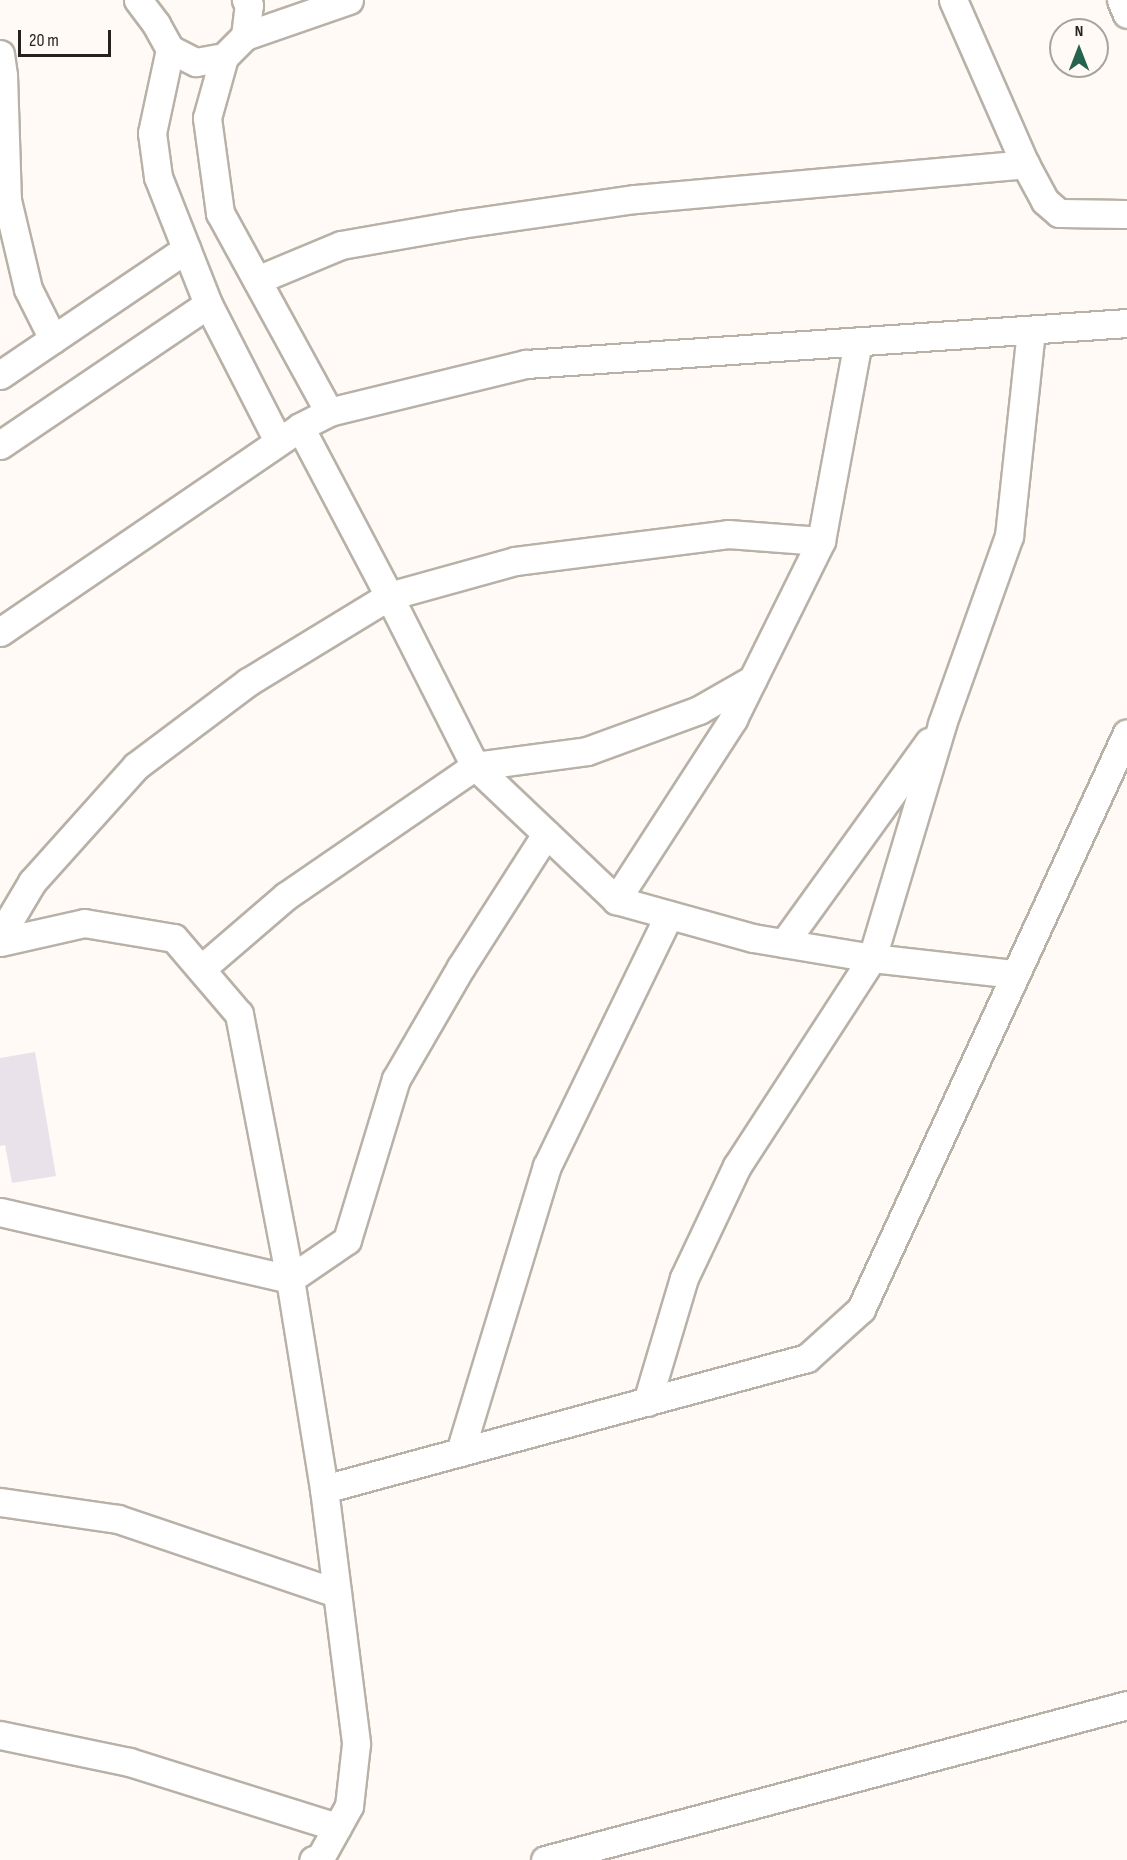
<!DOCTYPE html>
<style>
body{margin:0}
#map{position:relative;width:1127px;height:1860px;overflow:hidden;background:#fffaf5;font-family:"Sofia Sans Condensed",sans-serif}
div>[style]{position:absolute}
.building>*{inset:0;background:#eae2eb}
.roads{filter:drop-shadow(2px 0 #b8b1a8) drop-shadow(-2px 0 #b8b1a8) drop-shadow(0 2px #b8b1a8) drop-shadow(0 -2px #b8b1a8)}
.street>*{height:27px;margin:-13.5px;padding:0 13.5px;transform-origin:13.5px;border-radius:13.5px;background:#fff}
span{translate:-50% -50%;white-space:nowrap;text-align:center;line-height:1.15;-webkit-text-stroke:5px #fffaf5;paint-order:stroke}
.north{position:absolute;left:1049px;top:18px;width:60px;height:60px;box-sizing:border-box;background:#fffaf5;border:2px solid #a7a39f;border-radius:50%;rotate:0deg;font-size:16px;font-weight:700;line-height:24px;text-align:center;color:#24211e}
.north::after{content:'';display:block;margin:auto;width:21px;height:27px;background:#25634f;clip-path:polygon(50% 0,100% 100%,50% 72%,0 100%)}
.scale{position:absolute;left:18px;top:30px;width:93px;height:27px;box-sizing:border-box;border:3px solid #24211e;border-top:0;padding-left:8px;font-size:18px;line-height:21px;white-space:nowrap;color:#24211e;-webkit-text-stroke:4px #fffaf5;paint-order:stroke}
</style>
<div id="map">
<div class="building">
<div style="clip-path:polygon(35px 1052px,56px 1176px,12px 1183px,5px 1145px,0 1146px,0 1058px)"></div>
</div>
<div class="roads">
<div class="street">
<div style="left:138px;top:0;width:30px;rotate:53deg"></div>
<div style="left:156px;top:24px;width:29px;rotate:61deg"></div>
<div style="left:170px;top:49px;width:29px;rotate:27deg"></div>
<div style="left:196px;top:62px;width:28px;rotate:-10deg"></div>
<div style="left:224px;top:57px;width:30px;rotate:-45deg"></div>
<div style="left:245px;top:36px;width:31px;rotate:-83deg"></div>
<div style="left:249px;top:5px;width:6px;rotate:-121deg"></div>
<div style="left:953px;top:0;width:179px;rotate:66.3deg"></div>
<div style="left:1025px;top:164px;width:42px;rotate:61.6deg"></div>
<div style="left:1045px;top:201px;width:18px;rotate:41deg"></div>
<div style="left:1059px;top:213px;width:68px;rotate:0.8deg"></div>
<div style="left:1121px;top:0;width:15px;rotate:67deg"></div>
<div style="left:245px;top:36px;width:110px;rotate:-19.1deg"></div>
<div style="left:170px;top:49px;width:86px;rotate:102.1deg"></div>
<div style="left:152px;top:133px;width:44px;rotate:82.2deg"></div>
<div style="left:158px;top:177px;width:136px;rotate:68.5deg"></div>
<div style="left:208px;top:304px;width:154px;rotate:62.9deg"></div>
<div style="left:0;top:54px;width:21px;rotate:82deg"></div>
<div style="left:3px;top:75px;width:125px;rotate:88.2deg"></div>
<div style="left:7px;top:200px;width:91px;rotate:76.7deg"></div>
<div style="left:28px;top:289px;width:56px;rotate:63.4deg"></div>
<div style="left:224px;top:57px;width:63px;rotate:105.6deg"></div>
<div style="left:207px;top:118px;width:96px;rotate:82.2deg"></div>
<div style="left:220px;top:213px;width:227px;rotate:61.3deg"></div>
<div style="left:257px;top:280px;width:91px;rotate:-22.6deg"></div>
<div style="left:341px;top:245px;width:122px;rotate:-9.9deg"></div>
<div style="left:461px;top:224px;width:176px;rotate:-8.2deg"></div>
<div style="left:635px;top:199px;width:392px;rotate:-5.1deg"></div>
<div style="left:0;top:375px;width:225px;rotate:-34.1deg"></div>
<div style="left:300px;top:427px;width:191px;rotate:62.2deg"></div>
<div style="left:389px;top:596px;width:191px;rotate:63.2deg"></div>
<div style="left:475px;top:766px;width:195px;rotate:43.5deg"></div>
<div style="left:616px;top:900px;width:142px;rotate:15.5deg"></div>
<div style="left:753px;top:938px;width:121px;rotate:9.5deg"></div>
<div style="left:872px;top:958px;width:144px;rotate:6.4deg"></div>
<div style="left:0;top:445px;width:251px;rotate:-34.1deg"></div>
<div style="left:0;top:632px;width:363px;rotate:-34.3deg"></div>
<div style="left:300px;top:427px;width:33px;rotate:-27deg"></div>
<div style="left:329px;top:412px;width:203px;rotate:-13.7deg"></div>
<div style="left:526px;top:364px;width:602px;rotate:-3.9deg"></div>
<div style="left:616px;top:900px;width:216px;rotate:-57.1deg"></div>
<div style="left:733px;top:719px;width:199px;rotate:-63.7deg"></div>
<div style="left:821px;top:541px;width:203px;rotate:-79.5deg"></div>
<div style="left:0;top:936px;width:63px;rotate:-59.3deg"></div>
<div style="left:32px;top:882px;width:156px;rotate:-48.1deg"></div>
<div style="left:136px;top:766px;width:140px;rotate:-36.9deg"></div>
<div style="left:248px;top:682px;width:165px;rotate:-31.4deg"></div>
<div style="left:389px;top:596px;width:131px;rotate:-15.5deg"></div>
<div style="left:515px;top:561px;width:215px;rotate:-7.2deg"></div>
<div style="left:728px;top:534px;width:93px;rotate:4.3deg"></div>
<div style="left:0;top:942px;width:86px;rotate:-12.7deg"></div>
<div style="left:84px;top:923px;width:91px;rotate:9.5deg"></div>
<div style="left:174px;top:938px;width:100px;rotate:49.5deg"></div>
<div style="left:239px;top:1014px;width:270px;rotate:79.1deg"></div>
<div style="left:290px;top:1279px;width:213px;rotate:80.8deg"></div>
<div style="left:324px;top:1489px;width:257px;rotate:82.8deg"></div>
<div style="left:356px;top:1744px;width:62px;rotate:96.4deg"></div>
<div style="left:349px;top:1806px;width:60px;rotate:119.1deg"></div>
<div style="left:320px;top:1858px;width:7px;rotate:164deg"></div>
<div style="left:784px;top:943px;width:248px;rotate:-54.2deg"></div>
<div style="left:201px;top:969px;width:112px;rotate:-40.7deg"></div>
<div style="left:286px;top:896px;width:229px;rotate:-34.5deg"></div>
<div style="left:475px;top:766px;width:113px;rotate:-7.6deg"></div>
<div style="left:587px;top:751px;width:119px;rotate:-20.1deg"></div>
<div style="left:699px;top:710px;width:62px;rotate:-29.9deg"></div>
<div style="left:0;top:1212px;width:298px;rotate:13deg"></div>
<div style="left:290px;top:1279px;width:69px;rotate:-34.4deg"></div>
<div style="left:347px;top:1240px;width:168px;rotate:-73.1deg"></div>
<div style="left:396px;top:1079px;width:129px;rotate:-59.9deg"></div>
<div style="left:461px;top:967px;width:158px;rotate:-57.4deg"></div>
<div style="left:647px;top:1402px;width:129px;rotate:-73.4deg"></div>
<div style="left:684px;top:1278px;width:124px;rotate:-64.7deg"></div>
<div style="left:737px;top:1166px;width:248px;rotate:-57deg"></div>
<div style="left:872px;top:958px;width:244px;rotate:-73.3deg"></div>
<div style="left:942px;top:724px;width:200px;rotate:-70.4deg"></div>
<div style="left:1009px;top:536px;width:207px;rotate:-83.9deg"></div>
<div style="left:460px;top:1452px;width:299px;rotate:-73.1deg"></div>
<div style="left:547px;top:1166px;width:279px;rotate:-64.1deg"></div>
<div style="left:324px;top:1489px;width:500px;rotate:-15.17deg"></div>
<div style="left:807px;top:1358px;width:73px;rotate:-42.2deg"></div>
<div style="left:861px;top:1309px;width:634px;rotate:-65.21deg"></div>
<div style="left:0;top:1502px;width:119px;rotate:8.2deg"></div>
<div style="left:118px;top:1519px;width:231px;rotate:18.7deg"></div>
<div style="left:0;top:1735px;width:132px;rotate:11.8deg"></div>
<div style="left:129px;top:1762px;width:218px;rotate:17.4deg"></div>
<div style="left:545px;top:1860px;width:602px;rotate:-14.91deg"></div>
</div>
</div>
<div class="north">N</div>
<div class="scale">20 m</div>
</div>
